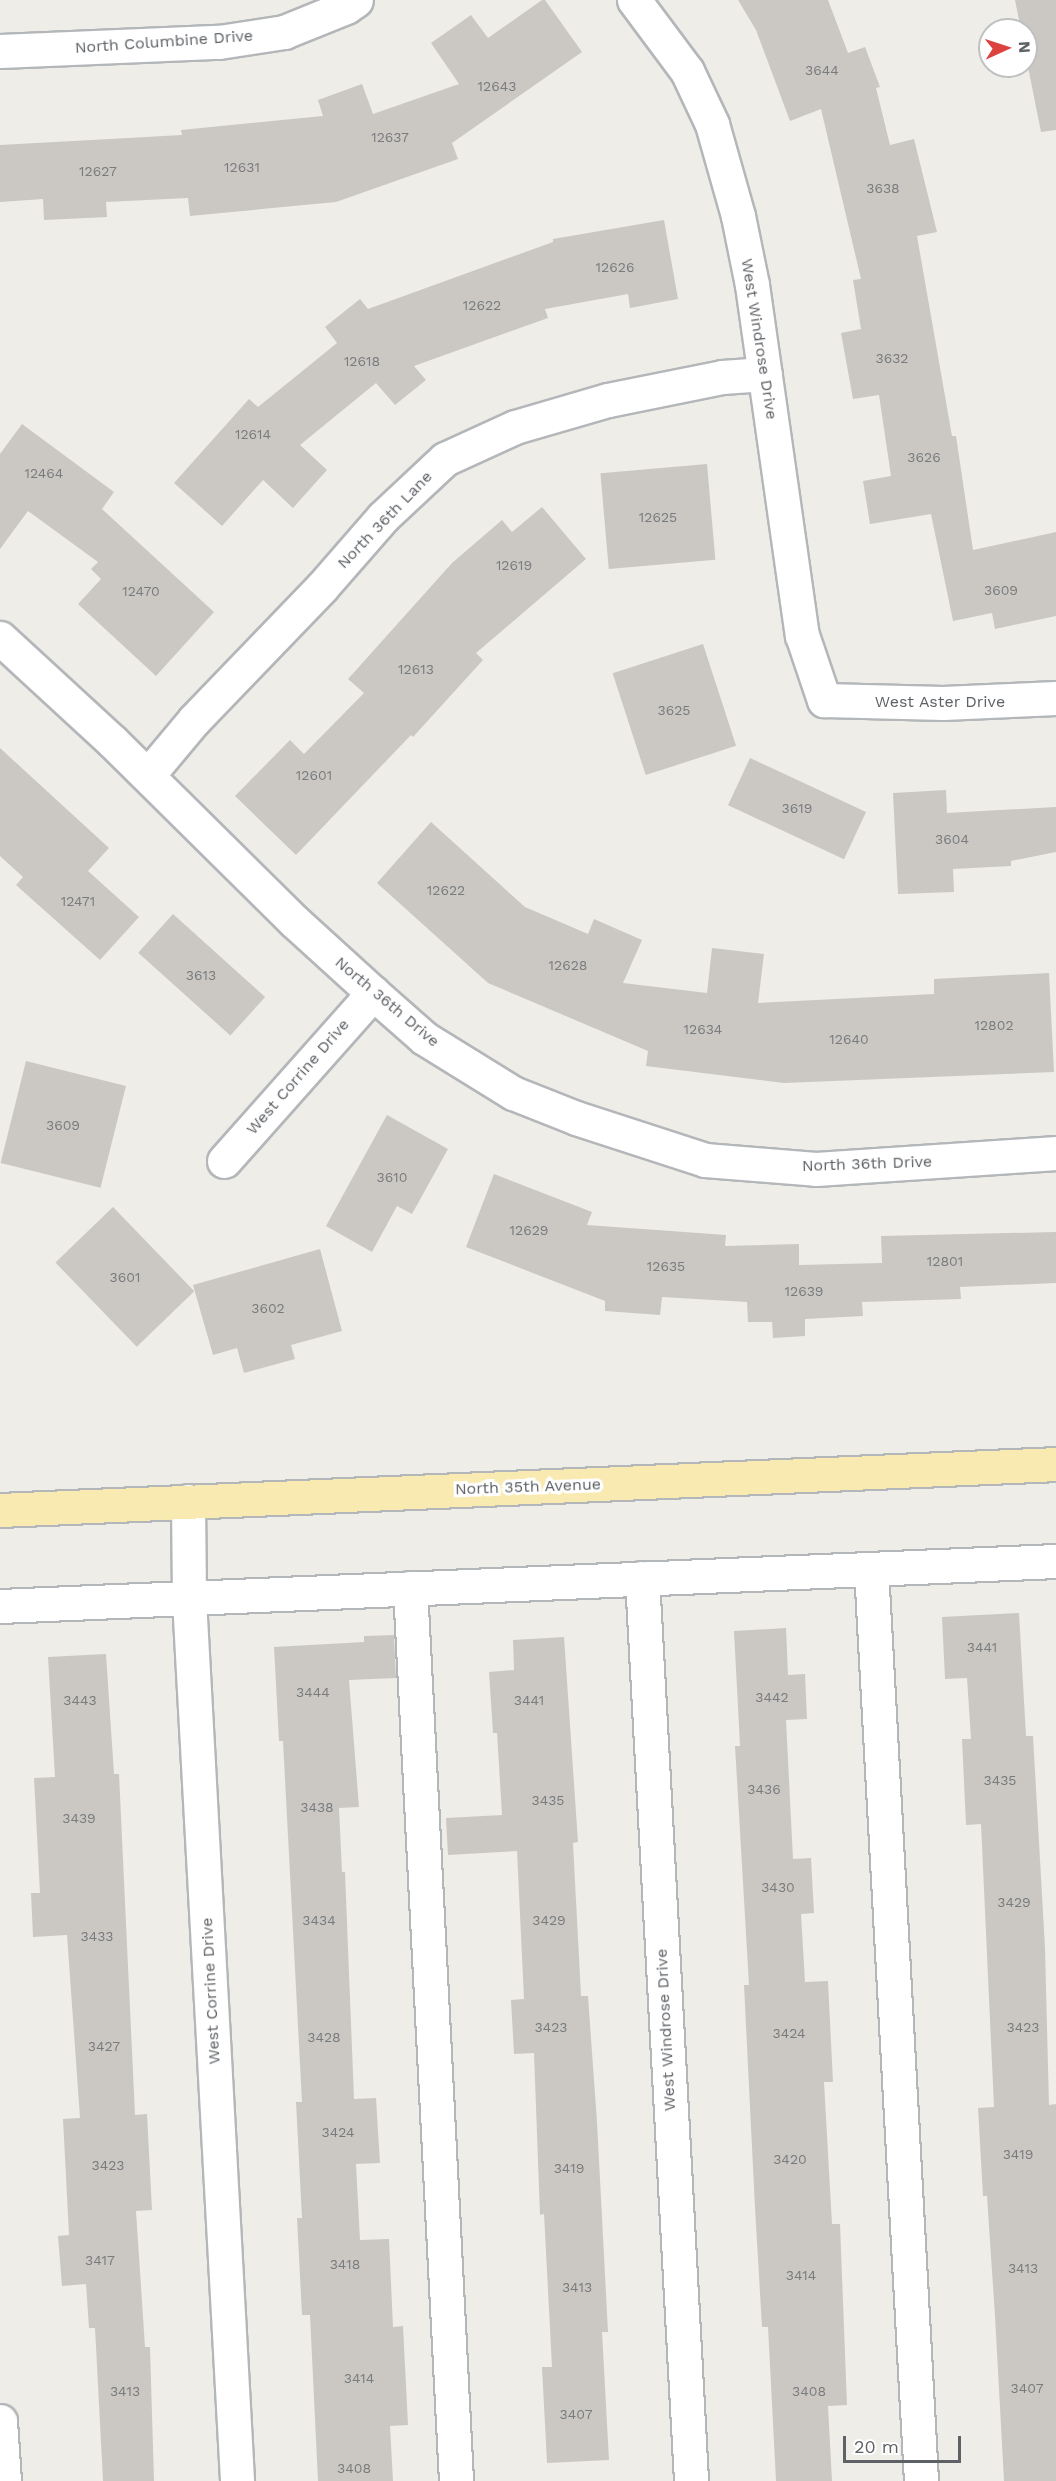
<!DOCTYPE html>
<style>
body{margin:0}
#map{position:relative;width:1056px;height:2481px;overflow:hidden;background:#efede7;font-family:"Work Sans",sans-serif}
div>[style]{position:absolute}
.building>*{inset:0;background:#cbc8c4;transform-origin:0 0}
.roads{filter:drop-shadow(2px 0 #b4b7ba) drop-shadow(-2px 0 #b4b7ba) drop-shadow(0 2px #b4b7ba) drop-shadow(0 -2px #b4b7ba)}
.minor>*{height:33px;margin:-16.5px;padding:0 16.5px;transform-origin:16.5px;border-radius:16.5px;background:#fff}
.major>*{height:33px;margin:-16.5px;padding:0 16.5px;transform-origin:16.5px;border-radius:16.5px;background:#f9eab1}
span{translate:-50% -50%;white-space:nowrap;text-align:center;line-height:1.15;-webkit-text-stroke:6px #fff;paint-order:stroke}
.number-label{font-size:14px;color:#797c7e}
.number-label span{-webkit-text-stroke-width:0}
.street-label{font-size:16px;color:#5e6266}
.north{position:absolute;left:978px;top:18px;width:60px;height:60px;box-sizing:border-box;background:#fff;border:2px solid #bfc0c2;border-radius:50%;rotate:87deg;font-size:16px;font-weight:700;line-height:24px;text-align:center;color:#5e6266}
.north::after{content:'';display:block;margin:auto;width:21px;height:27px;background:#de423e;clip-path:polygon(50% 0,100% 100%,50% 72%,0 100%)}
.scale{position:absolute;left:843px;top:2436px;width:118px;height:27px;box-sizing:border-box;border:3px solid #5e6266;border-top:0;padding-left:8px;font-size:18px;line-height:21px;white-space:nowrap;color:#5e6266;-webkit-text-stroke:4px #fff;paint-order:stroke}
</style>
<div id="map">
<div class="building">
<div style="clip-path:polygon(542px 0,545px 0,582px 52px,452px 143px,458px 159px,336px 202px,190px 216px,188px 198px,106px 202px,107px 217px,44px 220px,43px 199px,0 202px,0 145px,182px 135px,181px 130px,323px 116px,318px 100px,362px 84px,373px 114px,459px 84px,431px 43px,471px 15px,488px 38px)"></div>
<div style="clip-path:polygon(738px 0,828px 0,848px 53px,865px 47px,880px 87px,876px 88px,890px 145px,914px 139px,937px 232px,917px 236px,952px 436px,956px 436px,973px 550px,1056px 532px,1056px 616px,995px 629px,992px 613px,953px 621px,931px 514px,870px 524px,863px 481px,891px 476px,879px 395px,853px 399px,841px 333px,861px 329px,853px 280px,861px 279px,821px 109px,790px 121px,756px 30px)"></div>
<div style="clip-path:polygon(1015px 0,1056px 0,1056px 130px,1041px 132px,1026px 57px,1026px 30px,1021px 30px)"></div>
<div style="clip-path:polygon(664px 220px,678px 299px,630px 308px,628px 294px,545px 309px,548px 318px,414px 366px,426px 380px,395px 405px,376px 383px,300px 445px,327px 470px,293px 508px,263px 480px,222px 526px,174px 483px,249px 399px,258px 407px,337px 343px,325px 327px,360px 299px,368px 309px,553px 242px,553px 239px)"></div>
<div style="clip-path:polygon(22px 424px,114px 492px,102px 509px,214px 612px,156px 676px,78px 604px,101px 579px,91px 569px,98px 562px,28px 511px,0 549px,0 454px)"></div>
<div style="left:707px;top:464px;width:96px;height:107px;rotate:85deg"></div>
<div style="clip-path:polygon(542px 507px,586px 559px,476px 653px,483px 660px,413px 737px,411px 735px,296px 855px,235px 796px,290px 740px,304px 754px,364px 693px,348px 679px,452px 563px,502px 520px,512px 532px)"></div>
<div style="left:703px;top:644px;width:107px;height:95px;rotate:72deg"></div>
<div style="clip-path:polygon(0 748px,109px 848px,88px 871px,139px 917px,100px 960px,16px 885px,23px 877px,0 856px)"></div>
<div style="left:750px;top:758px;width:128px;height:52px;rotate:25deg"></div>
<div style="clip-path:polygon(946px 790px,947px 813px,1056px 807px,1056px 852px,1011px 861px,1011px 866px,953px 869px,954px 892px,898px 894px,893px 793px)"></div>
<div style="clip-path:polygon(431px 822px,525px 907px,588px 934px,594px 919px,642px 940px,623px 983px,707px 993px,712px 948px,764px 954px,758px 1003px,934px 994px,934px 979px,1049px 973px,1054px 1072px,784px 1083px,646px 1066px,648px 1051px,488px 983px,377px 883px)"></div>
<div style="left:173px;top:914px;width:124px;height:52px;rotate:42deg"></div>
<div style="left:26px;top:1061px;width:103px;height:105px;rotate:14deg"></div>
<div style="clip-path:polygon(387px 1115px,448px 1149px,412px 1214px,397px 1206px,372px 1252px,326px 1226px)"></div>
<div style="clip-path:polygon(494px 1174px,592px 1212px,587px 1225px,726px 1235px,725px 1246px,799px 1244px,799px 1265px,882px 1263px,881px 1236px,1056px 1232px,1056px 1283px,960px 1287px,961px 1299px,862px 1302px,863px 1316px,805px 1319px,805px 1336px,773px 1338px,772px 1322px,748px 1322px,747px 1302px,662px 1297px,660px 1315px,605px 1311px,605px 1301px,466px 1247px)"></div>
<div style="left:113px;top:1207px;width:117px;height:80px;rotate:46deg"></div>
<div style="clip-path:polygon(320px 1249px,342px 1331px,291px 1345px,295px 1359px,244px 1373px,237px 1348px,213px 1355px,193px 1285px)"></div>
<div style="clip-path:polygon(1019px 1613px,1026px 1736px,1033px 1736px,1045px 1948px,1049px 2105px,1056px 2104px,1056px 2481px,1004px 2481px,995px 2316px,987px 2196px,983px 2196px,978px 2108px,994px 2107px,981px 1824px,966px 1825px,962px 1739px,971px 1739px,967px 1678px,945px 1679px,942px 1617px)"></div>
<div style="clip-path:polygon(786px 1628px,788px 1675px,805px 1674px,807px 1719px,786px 1720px,793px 1859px,811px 1858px,814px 1913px,801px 1914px,805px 1982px,828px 1981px,833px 2082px,824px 2082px,832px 2224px,840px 2224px,847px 2405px,828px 2406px,832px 2481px,776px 2481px,768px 2327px,762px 2327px,755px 2208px,744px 1985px,749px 1985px,735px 1746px,740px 1746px,734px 1631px)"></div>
<div style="clip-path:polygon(394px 1635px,396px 1678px,349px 1680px,359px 1807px,339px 1808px,342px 1872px,345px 1872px,354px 2099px,376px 2098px,380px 2163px,356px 2164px,360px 2240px,389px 2239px,393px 2327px,403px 2326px,408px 2425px,390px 2426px,393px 2481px,318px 2481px,310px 2315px,302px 2315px,297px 2218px,302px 2218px,296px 2102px,302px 2102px,283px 1741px,279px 1741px,274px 1647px,364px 1642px,364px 1636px)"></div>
<div style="clip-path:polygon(564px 1637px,578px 1842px,573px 1843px,581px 1996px,588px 1996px,597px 2122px,608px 2332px,602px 2332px,609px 2460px,547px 2463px,542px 2367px,552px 2367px,544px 2214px,540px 2215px,534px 2053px,514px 2054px,511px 2000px,524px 1999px,517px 1851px,448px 1855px,446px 1818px,502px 1815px,497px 1733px,493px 1733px,489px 1672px,514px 1670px,513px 1640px)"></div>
<div style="clip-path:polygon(106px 1654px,114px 1774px,119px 1774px,135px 2115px,147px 2114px,152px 2210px,136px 2211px,145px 2347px,150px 2347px,154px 2481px,103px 2481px,95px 2328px,89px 2328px,86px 2284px,62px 2286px,58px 2236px,69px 2235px,63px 2119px,80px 2118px,67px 1935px,33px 1937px,31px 1893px,40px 1893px,34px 1778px,55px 1777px,48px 1657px)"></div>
</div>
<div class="roads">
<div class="minor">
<div style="left:634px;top:0;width:89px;rotate:53.3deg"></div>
<div style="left:687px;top:71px;width:59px;rotate:64.7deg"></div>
<div style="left:712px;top:124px;width:96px;rotate:74.2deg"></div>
<div style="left:738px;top:216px;width:70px;rotate:78.5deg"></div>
<div style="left:752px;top:285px;width:354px;rotate:81.9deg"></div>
<div style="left:802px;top:635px;width:69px;rotate:71.3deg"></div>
<div style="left:824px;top:700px;width:119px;rotate:1.4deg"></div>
<div style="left:943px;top:703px;width:113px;rotate:-2.5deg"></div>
<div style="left:0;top:51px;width:219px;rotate:-2.4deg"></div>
<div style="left:219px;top:42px;width:66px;rotate:-8.7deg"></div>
<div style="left:284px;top:32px;width:67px;rotate:-22deg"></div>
<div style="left:346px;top:7px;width:12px;rotate:-35deg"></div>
<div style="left:0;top:638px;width:152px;rotate:42.6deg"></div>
<div style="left:112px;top:741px;width:256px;rotate:44.7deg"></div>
<div style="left:294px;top:921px;width:107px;rotate:42.3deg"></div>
<div style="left:373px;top:993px;width:68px;rotate:41.4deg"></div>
<div style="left:424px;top:1038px;width:105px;rotate:31.7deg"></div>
<div style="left:513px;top:1093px;width:68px;rotate:21.6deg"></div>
<div style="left:576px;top:1118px;width:136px;rotate:18deg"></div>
<div style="left:705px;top:1160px;width:111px;rotate:4.6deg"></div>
<div style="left:816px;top:1169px;width:241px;rotate:-3.8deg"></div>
<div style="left:148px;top:775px;width:72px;rotate:-50.1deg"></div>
<div style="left:194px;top:720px;width:185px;rotate:-46.1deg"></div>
<div style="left:322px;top:587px;width:93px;rotate:-48.9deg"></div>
<div style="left:383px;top:517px;width:85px;rotate:-43.1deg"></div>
<div style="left:445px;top:459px;width:77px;rotate:-24.6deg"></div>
<div style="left:515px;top:427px;width:97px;rotate:-16.2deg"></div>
<div style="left:608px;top:400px;width:116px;rotate:-11.4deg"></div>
<div style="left:722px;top:377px;width:43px;rotate:-4deg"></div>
<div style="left:224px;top:1161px;width:225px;rotate:-48.4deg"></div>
<div style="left:188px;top:1501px;width:98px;rotate:89.4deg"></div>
<div style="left:189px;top:1599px;width:883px;rotate:86.88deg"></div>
<div style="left:871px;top:1569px;width:913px;rotate:86.86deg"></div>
<div style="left:642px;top:1578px;width:904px;rotate:86.89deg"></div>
<div style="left:410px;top:1588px;width:894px;rotate:87.05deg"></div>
<div style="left:0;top:1606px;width:1057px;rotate:-2.44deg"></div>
<div style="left:0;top:2421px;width:60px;rotate:86.2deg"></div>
</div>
<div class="major">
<div style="left:0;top:1510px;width:1057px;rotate:-2.49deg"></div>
</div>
</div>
<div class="number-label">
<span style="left:822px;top:70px">3644</span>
<span style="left:497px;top:86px">12643</span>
<span style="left:390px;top:137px">12637</span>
<span style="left:242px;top:167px">12631</span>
<span style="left:98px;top:171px">12627</span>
<span style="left:883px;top:188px">3638</span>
<span style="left:615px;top:267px">12626</span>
<span style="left:482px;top:305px">12622</span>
<span style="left:892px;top:358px">3632</span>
<span style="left:362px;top:361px">12618</span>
<span style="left:253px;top:434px">12614</span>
<span style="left:924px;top:457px">3626</span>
<span style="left:44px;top:473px">12464</span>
<span style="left:658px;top:517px">12625</span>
<span style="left:514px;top:565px">12619</span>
<span style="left:1001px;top:590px">3609</span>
<span style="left:141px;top:591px">12470</span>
<span style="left:416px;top:669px">12613</span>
<span style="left:674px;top:710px">3625</span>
<span style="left:314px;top:775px">12601</span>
<span style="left:797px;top:808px">3619</span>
<span style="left:952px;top:839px">3604</span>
<span style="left:446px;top:890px">12622</span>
<span style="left:78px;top:901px">12471</span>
<span style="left:568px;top:965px">12628</span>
<span style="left:201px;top:975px">3613</span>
<span style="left:994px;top:1025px">12802</span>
<span style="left:703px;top:1029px">12634</span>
<span style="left:849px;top:1039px">12640</span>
<span style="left:63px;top:1125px">3609</span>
<span style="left:392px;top:1177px">3610</span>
<span style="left:529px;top:1230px">12629</span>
<span style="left:945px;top:1261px">12801</span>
<span style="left:666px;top:1266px">12635</span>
<span style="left:125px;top:1277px">3601</span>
<span style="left:804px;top:1291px">12639</span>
<span style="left:268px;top:1308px">3602</span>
<span style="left:982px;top:1647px">3441</span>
<span style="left:313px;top:1692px">3444</span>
<span style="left:772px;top:1697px">3442</span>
<span style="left:80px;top:1700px">3443</span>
<span style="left:529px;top:1700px">3441</span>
<span style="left:1000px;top:1780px">3435</span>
<span style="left:764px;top:1789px">3436</span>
<span style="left:548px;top:1800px">3435</span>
<span style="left:317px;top:1807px">3438</span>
<span style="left:79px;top:1818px">3439</span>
<span style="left:778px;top:1887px">3430</span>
<span style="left:1014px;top:1902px">3429</span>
<span style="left:319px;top:1920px">3434</span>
<span style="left:549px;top:1920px">3429</span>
<span style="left:97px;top:1936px">3433</span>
<span style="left:551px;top:2027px">3423</span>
<span style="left:1023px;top:2027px">3423</span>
<span style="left:789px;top:2033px">3424</span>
<span style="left:324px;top:2037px">3428</span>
<span style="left:104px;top:2046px">3427</span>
<span style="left:338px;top:2132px">3424</span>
<span style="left:1018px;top:2154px">3419</span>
<span style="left:790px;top:2159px">3420</span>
<span style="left:108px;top:2165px">3423</span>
<span style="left:569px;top:2168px">3419</span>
<span style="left:100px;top:2260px">3417</span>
<span style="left:345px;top:2264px">3418</span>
<span style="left:1023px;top:2268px">3413</span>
<span style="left:801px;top:2275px">3414</span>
<span style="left:577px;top:2287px">3413</span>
<span style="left:359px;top:2378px">3414</span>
<span style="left:1027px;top:2388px">3407</span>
<span style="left:125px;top:2391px">3413</span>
<span style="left:809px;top:2391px">3408</span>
<span style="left:576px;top:2414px">3407</span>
<span style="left:354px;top:2468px">3408</span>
</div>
<div class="street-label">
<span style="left:164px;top:42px;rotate:-4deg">North Columbine Drive</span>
<span style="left:759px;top:339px;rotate:81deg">West Windrose Drive</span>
<span style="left:385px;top:520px;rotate:-46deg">North 36th Lane</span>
<span style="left:940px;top:702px">West Aster Drive</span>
<span style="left:387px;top:1002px;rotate:40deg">North 36th Drive</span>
<span style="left:298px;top:1077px;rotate:-49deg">West Corrine Drive</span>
<span style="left:867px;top:1164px;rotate:-2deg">North 36th Drive</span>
<span style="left:528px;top:1487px;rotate:-2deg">North 35th Avenue</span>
<span style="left:211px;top:1991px;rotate:-93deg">West Corrine Drive</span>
<span style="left:666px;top:2030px;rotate:-93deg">West Windrose Drive</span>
</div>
<div class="north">N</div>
<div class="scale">20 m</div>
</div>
